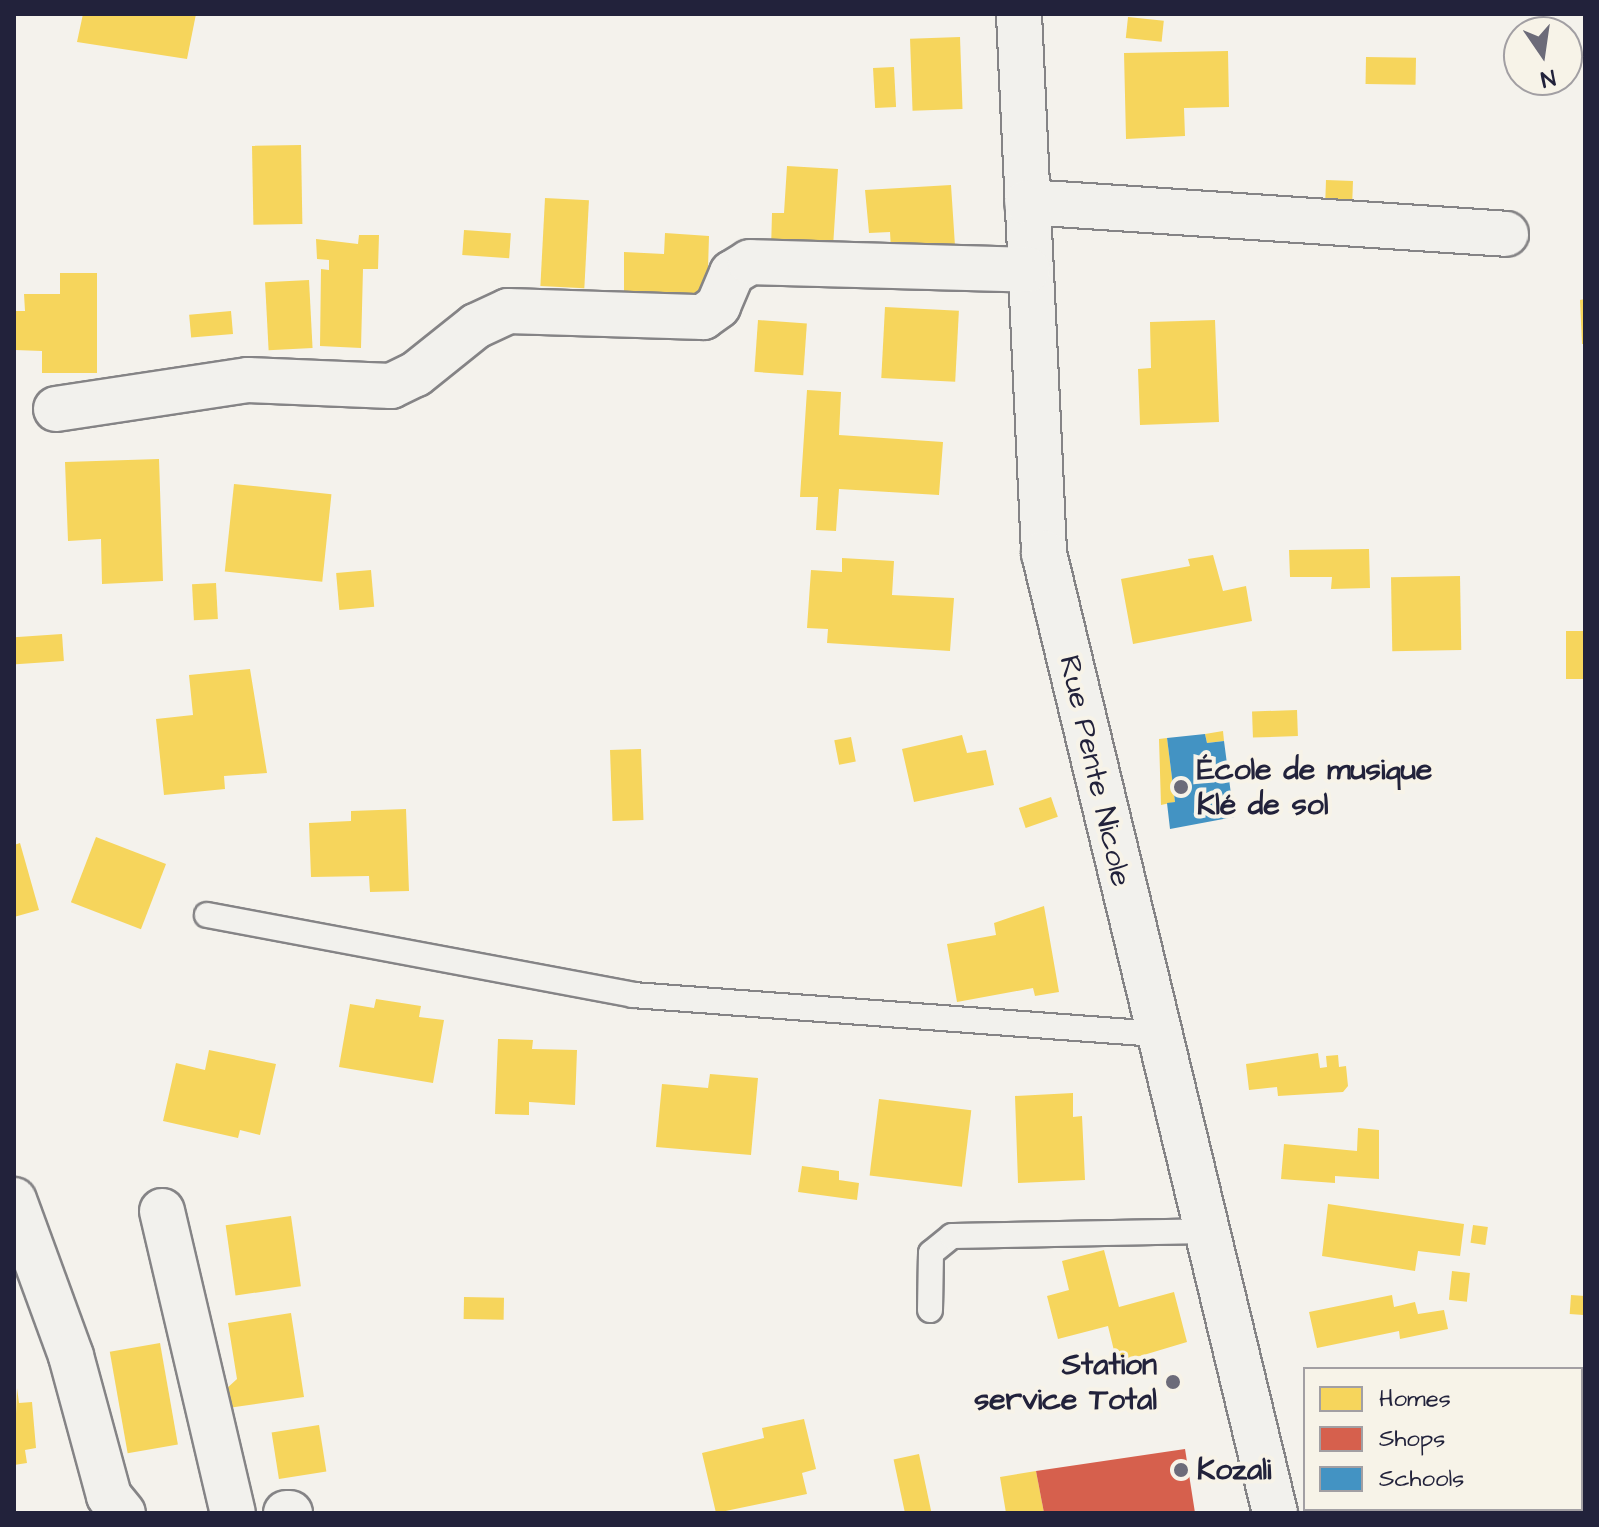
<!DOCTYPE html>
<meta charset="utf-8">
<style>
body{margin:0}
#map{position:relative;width:1599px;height:1527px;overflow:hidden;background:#f4f2ec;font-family:"Architects Daughter",sans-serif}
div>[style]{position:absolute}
.homes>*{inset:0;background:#f6d55c;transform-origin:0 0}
.shops>*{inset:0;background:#d6604d}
.schools>*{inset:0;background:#4393c3}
.roads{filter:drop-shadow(2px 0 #858486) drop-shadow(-2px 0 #858486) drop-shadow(0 2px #858486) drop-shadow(0 -2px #858486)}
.service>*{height:24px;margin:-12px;padding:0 12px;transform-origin:12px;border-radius:12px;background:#f2f1ed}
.minor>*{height:44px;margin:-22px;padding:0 22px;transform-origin:22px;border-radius:22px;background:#f2f1ed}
.dots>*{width:22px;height:22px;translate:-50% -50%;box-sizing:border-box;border:4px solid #f7f3e8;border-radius:50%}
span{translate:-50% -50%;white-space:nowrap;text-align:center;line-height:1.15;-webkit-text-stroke:8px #f7f3e8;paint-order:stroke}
.poi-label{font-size:30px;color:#22223b;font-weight:700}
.left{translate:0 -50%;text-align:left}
.right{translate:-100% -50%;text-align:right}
.street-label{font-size:30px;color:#22223b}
.frame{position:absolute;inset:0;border:16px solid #22223b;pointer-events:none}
.legend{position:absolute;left:1303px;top:1367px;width:280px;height:144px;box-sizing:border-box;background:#f7f3e8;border:2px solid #a29fa3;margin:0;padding:10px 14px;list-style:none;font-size:24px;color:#22223b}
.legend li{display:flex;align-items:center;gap:16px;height:40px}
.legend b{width:40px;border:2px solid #a29fa3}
.north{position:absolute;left:1503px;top:16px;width:80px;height:80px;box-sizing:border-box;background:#f7f3e8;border:2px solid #a29fa3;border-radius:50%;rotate:167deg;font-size:22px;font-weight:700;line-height:32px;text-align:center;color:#22223b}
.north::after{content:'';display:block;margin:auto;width:28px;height:36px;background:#6c6b79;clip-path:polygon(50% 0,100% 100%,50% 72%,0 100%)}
</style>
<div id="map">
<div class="homes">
<div style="clip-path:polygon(83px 14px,196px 14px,187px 59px,77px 42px)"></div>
<div style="left:1128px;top:17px;width:36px;height:21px;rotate:6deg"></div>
<div style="left:960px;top:37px;width:72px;height:50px;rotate:88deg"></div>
<div style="clip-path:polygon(1228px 51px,1229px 107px,1184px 108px,1185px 136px,1126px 139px,1124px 53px)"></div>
<div style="left:1366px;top:57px;width:50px;height:27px;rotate:1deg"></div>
<div style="left:894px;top:67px;width:40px;height:21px;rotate:87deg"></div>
<div style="left:301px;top:145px;width:79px;height:49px;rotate:89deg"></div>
<div style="clip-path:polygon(787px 166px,838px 169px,833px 247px,771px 250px,772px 213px,784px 213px)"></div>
<div style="left:1326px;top:180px;width:27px;height:24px;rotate:2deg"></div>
<div style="clip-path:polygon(951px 185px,955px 246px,891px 250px,890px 232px,869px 233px,865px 190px)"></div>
<div style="left:545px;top:198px;width:44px;height:88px;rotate:3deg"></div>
<div style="left:464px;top:230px;width:47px;height:25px;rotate:4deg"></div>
<div style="clip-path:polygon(665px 233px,709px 236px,707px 302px,624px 297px,624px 252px,664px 254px)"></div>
<div style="clip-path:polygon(359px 235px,379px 235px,378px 269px,363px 269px,361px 348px,320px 346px,321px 269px,329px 270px,329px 260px,317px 259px,316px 239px,358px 244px)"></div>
<div style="clip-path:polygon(60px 273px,97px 273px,97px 373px,42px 373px,42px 351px,15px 350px,14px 311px,25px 311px,24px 294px,60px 294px)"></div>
<div style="left:309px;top:280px;width:68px;height:44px;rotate:87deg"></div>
<div style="clip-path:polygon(1585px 299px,1585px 344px,1582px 344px,1580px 300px)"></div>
<div style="left:885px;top:307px;width:74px;height:71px;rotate:3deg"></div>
<div style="left:231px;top:311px;width:23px;height:42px;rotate:85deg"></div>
<div style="left:758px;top:320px;width:49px;height:52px;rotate:4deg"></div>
<div style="clip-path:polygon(1215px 320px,1219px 422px,1140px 425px,1138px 369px,1151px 368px,1150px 322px)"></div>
<div style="clip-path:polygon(807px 390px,841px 392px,839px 435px,943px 442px,939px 495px,839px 489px,836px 531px,816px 530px,818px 497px,800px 497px)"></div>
<div style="clip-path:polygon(159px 459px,163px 581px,102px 584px,101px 539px,68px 541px,65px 462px)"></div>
<div style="left:234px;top:484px;width:98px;height:88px;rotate:6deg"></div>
<div style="clip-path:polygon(1369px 549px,1370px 588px,1331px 589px,1332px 577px,1290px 577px,1289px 550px)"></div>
<div style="clip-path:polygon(1213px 555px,1223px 591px,1246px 586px,1252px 621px,1133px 644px,1121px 579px,1190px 566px,1188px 559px)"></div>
<div style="clip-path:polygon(842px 558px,894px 561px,892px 595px,954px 598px,950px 651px,827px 643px,828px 629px,807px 628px,811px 570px,842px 572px)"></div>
<div style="left:371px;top:570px;width:37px;height:35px;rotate:85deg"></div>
<div style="left:1460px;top:576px;width:74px;height:69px;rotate:89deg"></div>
<div style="left:216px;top:583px;width:36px;height:24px;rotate:87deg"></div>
<div style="left:1585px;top:631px;width:48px;height:19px;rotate:90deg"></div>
<div style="left:62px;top:634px;width:27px;height:48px;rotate:86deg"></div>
<div style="clip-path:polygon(250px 669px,267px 773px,224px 776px,225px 789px,164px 795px,156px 719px,193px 715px,189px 675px)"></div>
<div style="left:1297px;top:710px;width:26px;height:45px;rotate:88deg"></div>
<div style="clip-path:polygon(1223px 731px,1224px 741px,1207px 743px,1205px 734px)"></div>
<div style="clip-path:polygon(962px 735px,967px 753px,986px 750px,994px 785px,914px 802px,902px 749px)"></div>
<div style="left:851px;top:737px;width:25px;height:17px;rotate:79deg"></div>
<div style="clip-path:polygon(1167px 738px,1175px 802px,1161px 805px,1159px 739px)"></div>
<div style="left:641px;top:749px;width:71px;height:31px;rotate:88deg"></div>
<div style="left:1051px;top:797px;width:21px;height:34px;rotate:71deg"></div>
<div style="clip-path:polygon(406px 809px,409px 891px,370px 892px,369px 876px,311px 877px,309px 823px,351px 821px,351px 811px)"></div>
<div style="left:96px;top:837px;width:75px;height:70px;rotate:21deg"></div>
<div style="clip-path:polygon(20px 843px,39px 910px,14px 917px,14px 845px)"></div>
<div style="clip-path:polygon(1044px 906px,1059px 992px,1035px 996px,1033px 988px,957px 1002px,947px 944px,996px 935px,994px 923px)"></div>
<div style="clip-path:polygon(376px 999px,421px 1006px,419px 1017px,444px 1020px,433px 1083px,339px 1067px,350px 1004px,374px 1008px)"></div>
<div style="clip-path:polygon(498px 1039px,533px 1040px,532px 1049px,577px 1050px,575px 1105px,529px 1102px,529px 1115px,495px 1114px)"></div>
<div style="clip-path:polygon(209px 1050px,276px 1064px,260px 1135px,240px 1130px,238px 1138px,163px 1121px,176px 1063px,205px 1070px)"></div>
<div style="clip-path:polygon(1318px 1053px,1320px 1068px,1327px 1067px,1326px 1056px,1338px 1055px,1339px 1067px,1346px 1066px,1348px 1086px,1343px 1092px,1278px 1096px,1277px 1087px,1249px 1090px,1246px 1064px)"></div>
<div style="clip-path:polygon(710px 1074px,758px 1078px,751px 1155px,656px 1147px,662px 1084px,708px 1088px)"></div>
<div style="clip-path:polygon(1073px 1093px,1073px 1117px,1082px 1116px,1085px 1180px,1018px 1183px,1015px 1096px)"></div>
<div style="left:879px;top:1099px;width:93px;height:77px;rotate:7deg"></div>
<div style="clip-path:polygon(1358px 1128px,1379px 1130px,1379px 1179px,1335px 1176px,1335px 1183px,1281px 1179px,1284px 1144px,1357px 1151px)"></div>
<div style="clip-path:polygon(802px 1166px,839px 1171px,839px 1180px,859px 1183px,857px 1200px,798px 1192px)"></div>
<div style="clip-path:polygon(1328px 1204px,1464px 1224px,1460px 1256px,1418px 1251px,1415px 1271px,1322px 1256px)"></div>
<div style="left:291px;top:1216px;width:71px;height:66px;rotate:82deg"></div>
<div style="left:1473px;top:1225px;width:15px;height:18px;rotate:8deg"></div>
<div style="clip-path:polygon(1104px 1250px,1119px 1307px,1174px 1292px,1187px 1342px,1117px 1363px,1108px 1326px,1058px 1339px,1047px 1296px,1069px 1290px,1062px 1261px)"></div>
<div style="left:1452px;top:1271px;width:18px;height:29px;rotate:6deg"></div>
<div style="clip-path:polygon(1392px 1295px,1394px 1307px,1415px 1302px,1418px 1314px,1444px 1310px,1448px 1329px,1400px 1339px,1399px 1331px,1317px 1348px,1309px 1312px)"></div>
<div style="left:1571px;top:1295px;width:14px;height:19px;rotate:4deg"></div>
<div style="left:464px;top:1297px;width:40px;height:22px;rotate:1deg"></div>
<div style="clip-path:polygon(291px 1313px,304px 1397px,228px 1408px,226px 1389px,237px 1379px,228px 1323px)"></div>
<div style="left:160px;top:1343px;width:103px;height:51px;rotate:80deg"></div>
<div style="clip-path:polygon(17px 1388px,19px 1403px,32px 1402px,36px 1448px,25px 1450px,27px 1463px,14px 1465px)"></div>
<div style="clip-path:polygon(804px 1419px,816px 1469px,802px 1473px,807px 1494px,716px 1513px,702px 1453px,764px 1438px,762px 1428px)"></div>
<div style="left:319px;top:1425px;width:47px;height:48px;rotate:81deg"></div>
<div style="left:1581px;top:1427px;width:4px;height:83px"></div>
<div style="left:919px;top:1454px;width:60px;height:26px;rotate:78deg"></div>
<div style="clip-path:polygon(1036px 1471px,1044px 1513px,1006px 1513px,1000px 1477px)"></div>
</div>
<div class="shops">
<div style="clip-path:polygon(1185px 1449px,1195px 1513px,1044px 1513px,1036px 1471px)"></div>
</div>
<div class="schools">
<div style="clip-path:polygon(1205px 734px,1207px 743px,1224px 741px,1234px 817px,1170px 829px,1167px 803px,1175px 802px,1167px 738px)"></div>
</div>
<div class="roads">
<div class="service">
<div style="left:207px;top:915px;width:433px;rotate:10.6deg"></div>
<div style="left:633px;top:995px;width:525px;rotate:4.26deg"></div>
<div style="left:930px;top:1310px;width:57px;rotate:-89deg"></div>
<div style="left:931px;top:1253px;width:27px;rotate:-39deg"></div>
<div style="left:952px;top:1236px;width:255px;rotate:-1.1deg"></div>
</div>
<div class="minor">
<div style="left:1019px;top:14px;width:540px;rotate:87.34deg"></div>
<div style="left:1044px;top:553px;width:987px;rotate:76.47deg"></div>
<div style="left:1027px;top:202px;width:480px;rotate:3.8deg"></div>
<div style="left:56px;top:409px;width:194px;rotate:-8.6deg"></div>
<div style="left:248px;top:380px;width:143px;rotate:2.4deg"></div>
<div style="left:391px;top:386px;width:28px;rotate:-26deg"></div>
<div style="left:416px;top:374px;width:77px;rotate:-38.7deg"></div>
<div style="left:476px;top:326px;width:35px;rotate:-25deg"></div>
<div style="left:508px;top:311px;width:195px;rotate:1.8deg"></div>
<div style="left:703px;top:317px;width:19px;rotate:-36deg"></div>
<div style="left:718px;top:306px;width:36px;rotate:-67deg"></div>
<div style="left:732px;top:273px;width:21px;rotate:-31deg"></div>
<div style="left:750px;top:262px;width:278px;rotate:1.6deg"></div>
<div style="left:14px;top:1200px;width:166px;rotate:69.9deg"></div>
<div style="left:71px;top:1356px;width:145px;rotate:74.8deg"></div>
<div style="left:109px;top:1496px;width:22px;rotate:51deg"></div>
<div style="left:162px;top:1211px;width:310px;rotate:76.8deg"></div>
<div style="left:286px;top:1513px;width:4px"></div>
</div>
</div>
<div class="dots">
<div style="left:1181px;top:787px;background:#6c6b79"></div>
<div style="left:1173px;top:1382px;background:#6c6b79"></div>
<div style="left:1181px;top:1470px;background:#6c6b79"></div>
</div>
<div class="poi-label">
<span class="left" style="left:1197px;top:787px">École de musique<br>Klé de sol</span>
<span class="right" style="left:1157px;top:1382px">Station<br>service Total</span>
<span class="left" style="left:1197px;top:1470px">Kozali</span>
</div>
<div class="street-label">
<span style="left:1095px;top:771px;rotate:77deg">Rue Pente Nicole</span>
</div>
<div class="frame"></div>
<ul class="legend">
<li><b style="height:22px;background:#f6d55c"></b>Homes</li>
<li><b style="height:22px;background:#d6604d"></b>Shops</li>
<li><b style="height:22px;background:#4393c3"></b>Schools</li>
</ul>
<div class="north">N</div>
</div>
